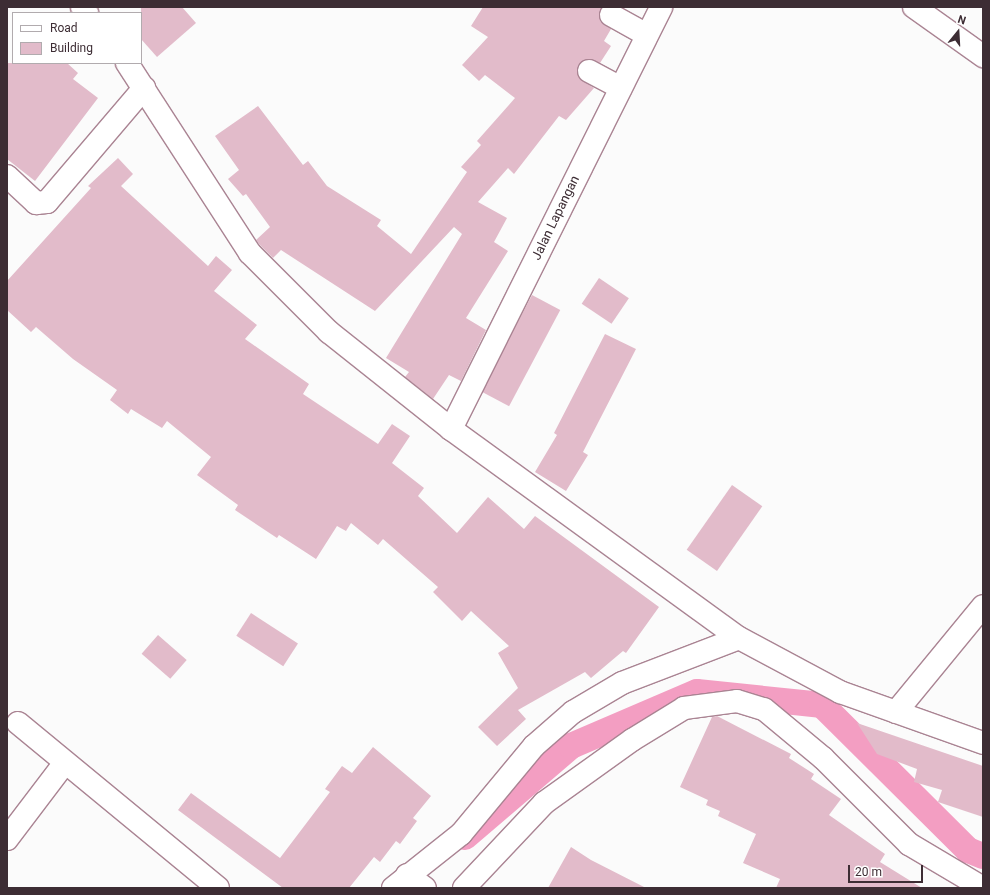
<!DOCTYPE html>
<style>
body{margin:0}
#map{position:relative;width:990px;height:895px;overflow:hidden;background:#fbfbfb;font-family:Roboto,sans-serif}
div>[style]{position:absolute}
.canal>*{height:26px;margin:-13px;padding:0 13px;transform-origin:13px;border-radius:13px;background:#f39ec2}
.building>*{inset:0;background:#e2bbca;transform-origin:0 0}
.roads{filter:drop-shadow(1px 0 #aa8493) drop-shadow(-1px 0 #aa8493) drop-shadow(0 1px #aa8493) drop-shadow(0 -1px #aa8493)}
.minor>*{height:22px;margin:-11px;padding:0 11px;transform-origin:11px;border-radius:11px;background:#fff}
span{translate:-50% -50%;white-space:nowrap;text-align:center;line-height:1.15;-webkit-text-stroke:3px #fff;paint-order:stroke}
.street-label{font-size:13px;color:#3d2d34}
.frame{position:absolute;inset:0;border:8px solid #3d2d34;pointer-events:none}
.legend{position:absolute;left:12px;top:12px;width:130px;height:52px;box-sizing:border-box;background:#fff;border:1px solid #b1abae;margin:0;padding:5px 7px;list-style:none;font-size:12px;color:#3d2d34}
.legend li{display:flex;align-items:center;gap:8px;height:20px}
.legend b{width:20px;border:1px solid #b1abae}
.north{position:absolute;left:938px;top:12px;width:40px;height:40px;-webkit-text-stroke:3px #fff;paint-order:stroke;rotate:18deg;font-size:11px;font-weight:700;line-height:16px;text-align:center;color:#3d2d34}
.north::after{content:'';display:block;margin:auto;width:14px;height:18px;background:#3d2d34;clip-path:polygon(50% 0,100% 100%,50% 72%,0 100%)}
.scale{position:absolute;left:848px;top:865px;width:75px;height:18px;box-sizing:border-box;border:2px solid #3d2d34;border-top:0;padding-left:5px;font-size:12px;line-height:14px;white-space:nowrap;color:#3d2d34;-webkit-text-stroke:3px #fff;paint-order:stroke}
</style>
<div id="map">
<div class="canal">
<div style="left:465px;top:837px;width:140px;rotate:-40.6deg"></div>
<div style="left:571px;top:746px;width:137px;rotate:-23.2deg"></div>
<div style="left:697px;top:692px;width:126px;rotate:5.9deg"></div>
<div style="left:822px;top:705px;width:206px;rotate:44.8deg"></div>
<div style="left:968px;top:850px;width:16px;rotate:22deg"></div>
</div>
<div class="building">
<div style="clip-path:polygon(141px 7px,182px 7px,196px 23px,157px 57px,141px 39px)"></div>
<div style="clip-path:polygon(483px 7px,602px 7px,600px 21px,611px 29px,604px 41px,611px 46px,600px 63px,588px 59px,578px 65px,579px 78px,594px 88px,566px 120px,559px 116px,514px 174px,508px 168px,478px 202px,507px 218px,494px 242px,508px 251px,466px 318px,486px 330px,461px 381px,449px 375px,433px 399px,405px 377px,409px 372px,386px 358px,462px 234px,454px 227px,375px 311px,281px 250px,273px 258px,260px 245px,256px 240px,270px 227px,246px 194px,243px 196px,228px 179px,239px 170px,215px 136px,258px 106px,303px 165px,308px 161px,327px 186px,381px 220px,377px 226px,411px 254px,467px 172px,461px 167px,481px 145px,477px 141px,515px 98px,485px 75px,479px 81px,462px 65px,488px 37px,471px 26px)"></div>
<div style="clip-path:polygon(7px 63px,67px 63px,78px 73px,73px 79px,98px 98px,35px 181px,7px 159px)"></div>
<div style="clip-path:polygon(118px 158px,133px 174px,121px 186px,208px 266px,216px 256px,232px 270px,214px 291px,257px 325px,245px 339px,309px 384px,303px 394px,378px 444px,392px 424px,410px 436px,392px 463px,424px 488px,418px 496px,457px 533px,488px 497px,524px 529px,535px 516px,659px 607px,626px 653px,623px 651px,591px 678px,585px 672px,518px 710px,526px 719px,497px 746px,478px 727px,518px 688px,498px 653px,509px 646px,471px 611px,462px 621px,433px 592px,438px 587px,383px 539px,378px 545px,351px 523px,346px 531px,337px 526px,316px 559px,279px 535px,277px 538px,235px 510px,238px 505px,197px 475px,211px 457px,167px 421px,162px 428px,131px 409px,128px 414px,110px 400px,117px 390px,73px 359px,36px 327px,31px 332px,7px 310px,7px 281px,91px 188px,88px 186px)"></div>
<div style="left:599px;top:278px;width:36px;height:31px;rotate:34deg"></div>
<div style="left:532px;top:295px;width:32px;height:109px;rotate:28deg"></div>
<div style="clip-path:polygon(605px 334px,636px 349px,583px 452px,588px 455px,566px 491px,535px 472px,557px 435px,554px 433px)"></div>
<div style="left:732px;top:485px;width:37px;height:79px;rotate:35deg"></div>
<div style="left:251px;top:613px;width:56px;height:27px;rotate:33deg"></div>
<div style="left:158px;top:635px;width:38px;height:25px;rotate:41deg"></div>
<div style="clip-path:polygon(717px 716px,791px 754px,789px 758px,814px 774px,811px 779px,841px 799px,829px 815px,885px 854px,880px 862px,922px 888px,776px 888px,780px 879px,743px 863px,756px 834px,718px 816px,720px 811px,706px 805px,708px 800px,680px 787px,712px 717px)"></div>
<div style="clip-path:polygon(857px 723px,983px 766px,983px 817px,938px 802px,942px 790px,914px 782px,917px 769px,877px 754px)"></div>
<div style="clip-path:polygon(373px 747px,431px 796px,413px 818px,417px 821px,400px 844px,396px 841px,380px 862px,374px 857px,349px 888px,283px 888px,178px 810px,191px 793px,280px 858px,330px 792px,325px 789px,342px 766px,352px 773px)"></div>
<div style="clip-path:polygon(571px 847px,591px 860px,646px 888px,548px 888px)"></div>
</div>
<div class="roads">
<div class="minor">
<div style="left:82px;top:7px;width:8px;rotate:50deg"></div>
<div style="left:914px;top:7px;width:85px;rotate:35.4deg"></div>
<div style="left:611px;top:15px;width:41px;rotate:29.1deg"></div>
<div style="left:127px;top:63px;width:226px;rotate:57.1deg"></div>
<div style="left:250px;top:253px;width:112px;rotate:45deg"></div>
<div style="left:329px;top:332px;width:156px;rotate:38.5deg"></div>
<div style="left:451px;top:429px;width:356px;rotate:36deg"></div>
<div style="left:739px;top:638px;width:115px;rotate:28.1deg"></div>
<div style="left:840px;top:692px;width:152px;rotate:19.6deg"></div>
<div style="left:589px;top:71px;width:36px;rotate:28deg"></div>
<div style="left:7px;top:176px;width:40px;rotate:43deg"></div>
<div style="left:36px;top:203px;width:11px;rotate:-5deg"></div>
<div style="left:47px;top:202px;width:150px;rotate:-49.6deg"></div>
<div style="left:451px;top:429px;width:471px;rotate:-63.5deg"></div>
<div style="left:896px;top:712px;width:137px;rotate:-50.6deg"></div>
<div style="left:18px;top:723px;width:259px;rotate:39.5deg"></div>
<div style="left:7px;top:839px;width:94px;rotate:-52.8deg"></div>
<div style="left:407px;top:875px;width:22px;rotate:36deg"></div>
<div style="left:393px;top:888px;width:87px;rotate:-38.5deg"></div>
<div style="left:461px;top:834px;width:114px;rotate:-50.3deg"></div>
<div style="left:534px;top:746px;width:52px;rotate:-41.1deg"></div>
<div style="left:573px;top:712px;width:57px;rotate:-30.6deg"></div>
<div style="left:622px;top:683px;width:125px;rotate:-21deg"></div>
<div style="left:464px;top:888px;width:117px;rotate:-46.7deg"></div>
<div style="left:544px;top:803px;width:108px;rotate:-35.6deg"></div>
<div style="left:632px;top:740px;width:61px;rotate:-31.6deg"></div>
<div style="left:684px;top:708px;width:53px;rotate:-7.5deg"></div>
<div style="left:737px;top:701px;width:28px;rotate:17deg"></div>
<div style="left:764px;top:709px;width:77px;rotate:39.7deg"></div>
<div style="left:823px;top:758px;width:122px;rotate:45deg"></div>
<div style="left:909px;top:844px;width:86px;rotate:30.7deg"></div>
</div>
</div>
<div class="street-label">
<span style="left:556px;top:218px;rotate:-64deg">Jalan Lapangan</span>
</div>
<div class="frame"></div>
<ul class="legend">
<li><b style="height:5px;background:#fff"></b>Road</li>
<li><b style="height:11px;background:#e2bbca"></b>Building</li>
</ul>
<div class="north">N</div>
<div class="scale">20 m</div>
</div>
